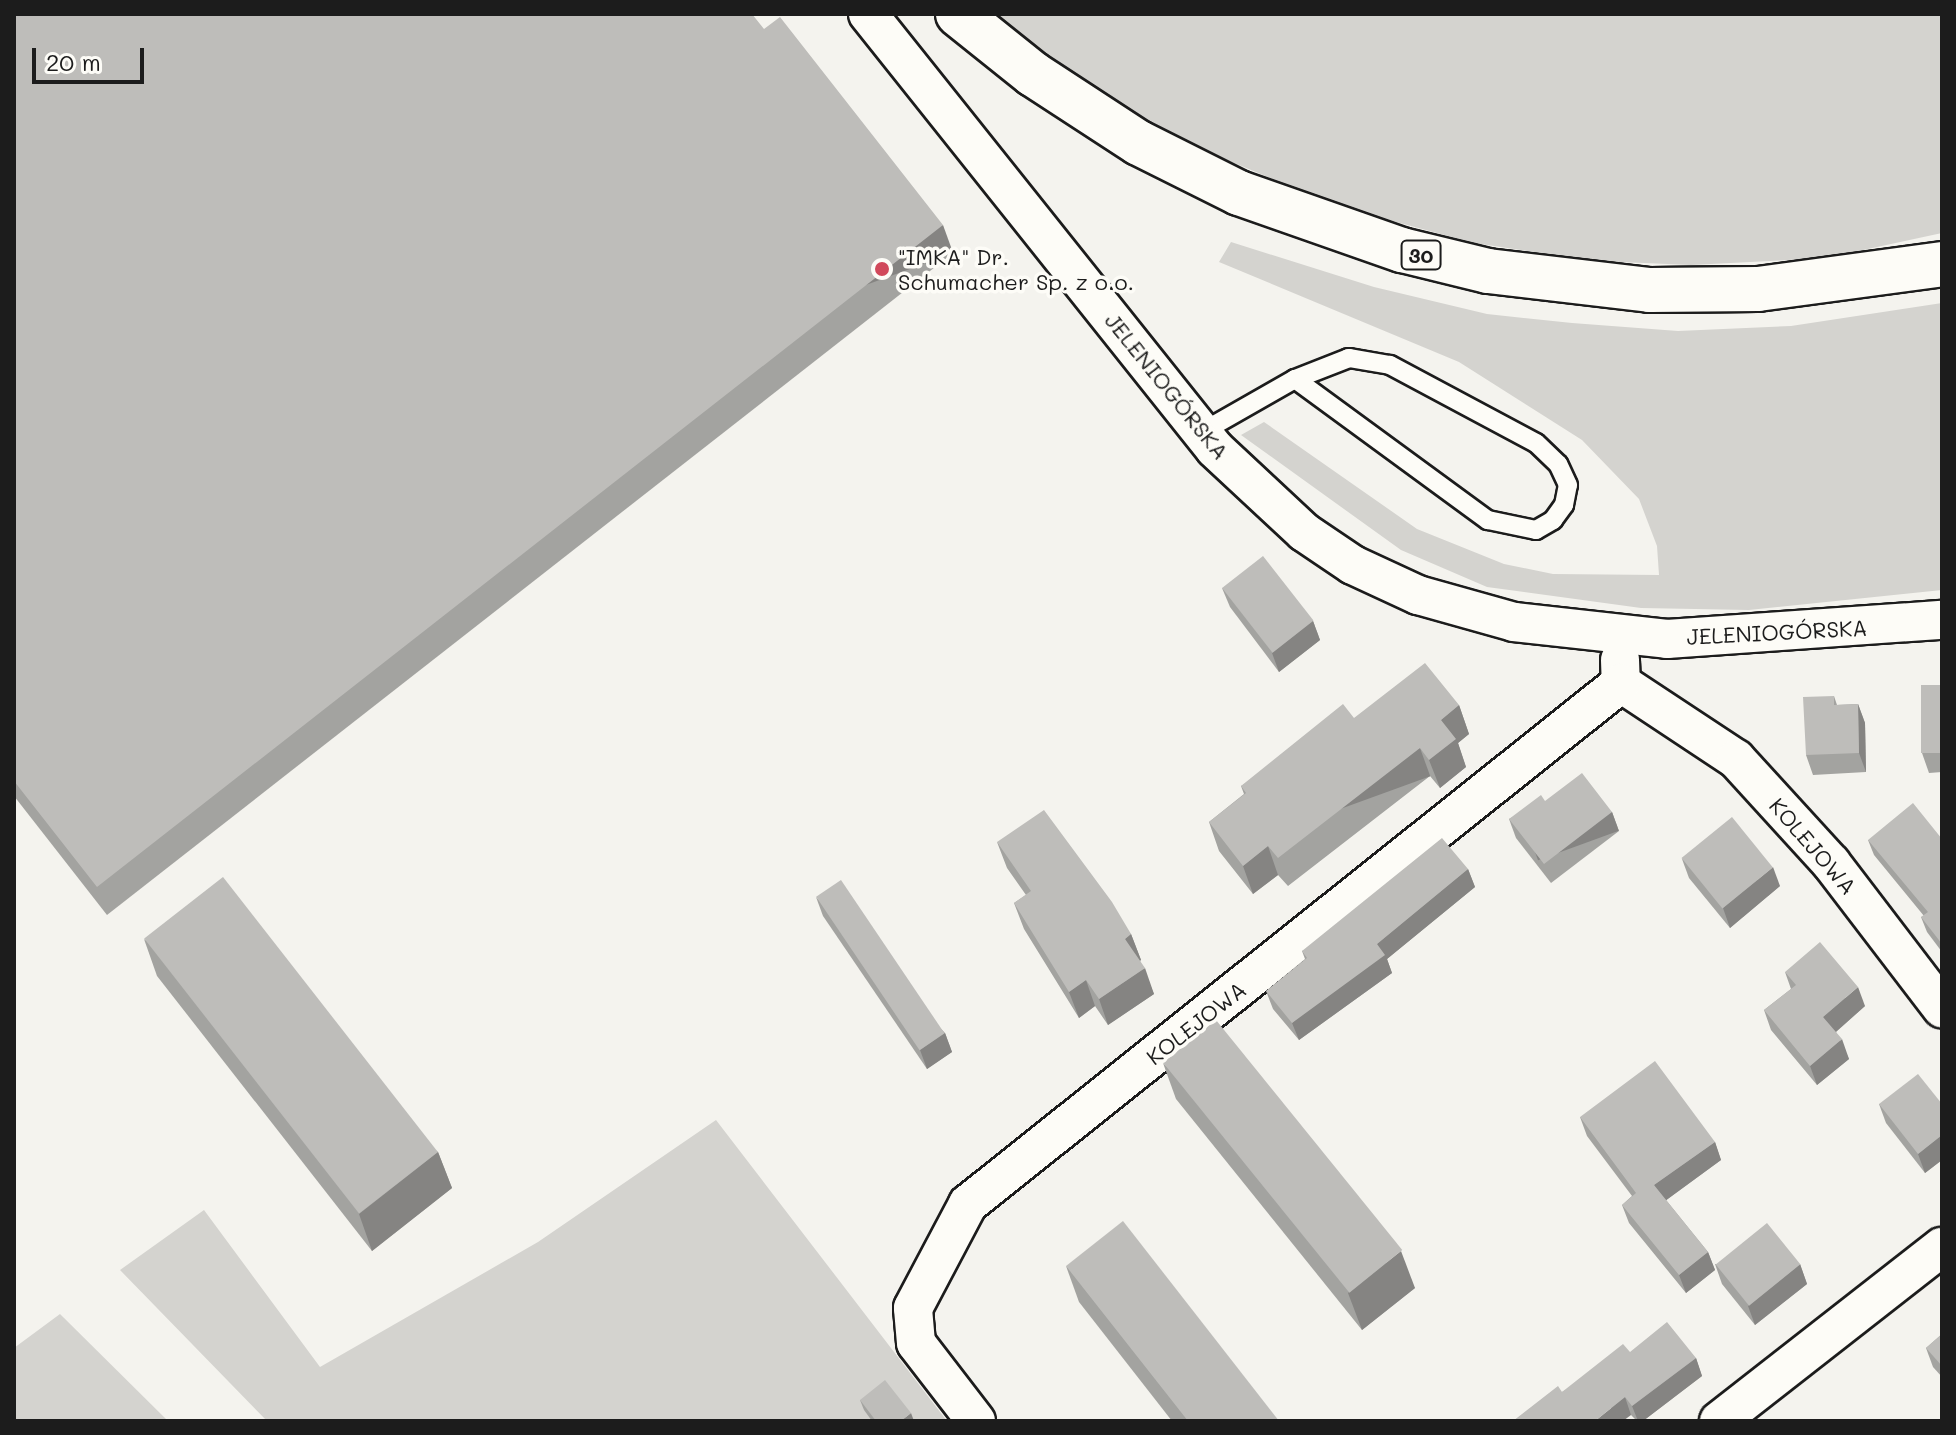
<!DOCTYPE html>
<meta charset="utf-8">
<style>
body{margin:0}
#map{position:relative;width:1956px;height:1435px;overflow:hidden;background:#f4f3ee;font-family:Mali,sans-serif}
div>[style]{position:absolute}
.green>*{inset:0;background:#d4d3cf}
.roads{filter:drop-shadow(2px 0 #1c1c1c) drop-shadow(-2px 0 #1c1c1c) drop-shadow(0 2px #1c1c1c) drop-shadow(0 -2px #1c1c1c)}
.lane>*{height:18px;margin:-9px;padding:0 9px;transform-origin:9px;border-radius:9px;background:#fdfcf7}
.street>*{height:38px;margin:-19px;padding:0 19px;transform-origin:19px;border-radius:19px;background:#fdfcf7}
.primary>*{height:44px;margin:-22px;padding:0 22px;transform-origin:22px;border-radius:22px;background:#fdfcf7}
.wall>*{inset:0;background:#a3a3a0}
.shaded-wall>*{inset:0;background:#858482;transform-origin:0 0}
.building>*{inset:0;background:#bebdba;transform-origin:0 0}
.dots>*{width:22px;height:22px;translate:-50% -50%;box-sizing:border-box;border:4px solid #fdfcf7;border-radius:50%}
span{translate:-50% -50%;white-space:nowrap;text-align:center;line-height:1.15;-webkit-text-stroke:7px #fdfcf7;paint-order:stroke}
.shield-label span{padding:2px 6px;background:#fdfcf7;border:2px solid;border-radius:6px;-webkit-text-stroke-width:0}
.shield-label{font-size:20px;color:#1c1c1c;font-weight:700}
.poi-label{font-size:22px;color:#1c1c1c}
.left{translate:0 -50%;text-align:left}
.street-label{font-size:22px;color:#1c1c1c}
.frame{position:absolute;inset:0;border:16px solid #1c1c1c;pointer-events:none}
.scale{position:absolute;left:32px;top:48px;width:112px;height:36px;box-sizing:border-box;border:4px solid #1c1c1c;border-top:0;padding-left:10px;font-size:24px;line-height:28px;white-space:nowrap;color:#1c1c1c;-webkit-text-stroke:6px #fdfcf7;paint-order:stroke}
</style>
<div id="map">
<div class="green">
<div style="clip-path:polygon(995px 14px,1942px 14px,1942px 233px,1826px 258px,1691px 265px,1596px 261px,1474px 243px,1337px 206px,1189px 144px,1084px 84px)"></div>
<div style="clip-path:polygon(1231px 242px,1374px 287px,1487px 314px,1572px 323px,1678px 331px,1791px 326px,1942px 303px,1942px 590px,1749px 610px,1641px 608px,1487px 587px,1401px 550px,1241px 435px,1264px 422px,1417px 529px,1504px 564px,1553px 574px,1659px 575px,1657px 546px,1639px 499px,1582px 440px,1459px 362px,1219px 262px)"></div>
<div style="clip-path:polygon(716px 1120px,947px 1421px,267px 1421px,120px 1270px,204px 1210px,320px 1367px,538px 1242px)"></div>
<div style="clip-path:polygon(60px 1314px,168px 1421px,14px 1421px,14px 1348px)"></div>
</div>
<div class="roads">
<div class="lane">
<div style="left:1202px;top:432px;width:107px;rotate:-29.7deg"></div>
<div style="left:1295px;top:379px;width:239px;rotate:36.2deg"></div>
<div style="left:1488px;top:520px;width:49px;rotate:11.8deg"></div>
<div style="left:1536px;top:530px;width:20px;rotate:-30deg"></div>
<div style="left:1553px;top:520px;width:19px;rotate:-54deg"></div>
<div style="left:1564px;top:505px;width:20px;rotate:-79deg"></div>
<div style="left:1568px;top:485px;width:23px;rotate:-115deg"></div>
<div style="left:1558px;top:464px;width:30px;rotate:-136deg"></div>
<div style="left:1536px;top:443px;width:166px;rotate:-151.9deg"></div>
<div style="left:1390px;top:365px;width:42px;rotate:-170.3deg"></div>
<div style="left:1349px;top:358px;width:58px;rotate:158.7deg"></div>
</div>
<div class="street">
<div style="left:868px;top:14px;width:556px;rotate:51.42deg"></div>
<div style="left:1215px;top:449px;width:122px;rotate:43deg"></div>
<div style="left:1304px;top:532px;width:59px;rotate:34deg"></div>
<div style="left:1353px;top:565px;width:72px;rotate:24.8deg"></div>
<div style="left:1418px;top:595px;width:100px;rotate:15.7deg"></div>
<div style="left:1514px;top:622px;width:154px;rotate:6.3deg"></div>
<div style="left:1667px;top:639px;width:276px;rotate:-4deg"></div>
<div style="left:1620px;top:660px;width:23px;rotate:88deg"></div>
<div style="left:1621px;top:683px;width:138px;rotate:33.5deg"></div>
<div style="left:1736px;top:759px;width:141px;rotate:47.6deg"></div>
<div style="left:1831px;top:863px;width:183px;rotate:52.6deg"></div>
<div style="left:976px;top:1421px;width:98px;rotate:-127.6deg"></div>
<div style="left:916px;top:1343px;width:35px;rotate:-95deg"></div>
<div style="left:913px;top:1308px;width:118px;rotate:-62.1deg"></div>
<div style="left:968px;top:1204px;width:835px;rotate:-38.58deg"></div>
<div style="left:1719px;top:1421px;width:283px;rotate:-38deg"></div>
</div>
<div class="primary">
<div style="left:958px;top:14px;width:96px;rotate:38.7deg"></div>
<div style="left:1033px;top:74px;width:126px;rotate:33.1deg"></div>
<div style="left:1139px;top:143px;width:112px;rotate:26.6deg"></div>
<div style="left:1239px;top:193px;width:173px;rotate:19.3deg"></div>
<div style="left:1402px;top:250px;width:89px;rotate:13.7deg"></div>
<div style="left:1488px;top:271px;width:163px;rotate:6.7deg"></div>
<div style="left:1650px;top:290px;width:108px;rotate:-0.5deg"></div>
<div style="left:1758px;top:289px;width:186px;rotate:-7.7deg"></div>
</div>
</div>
<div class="wall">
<div style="clip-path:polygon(14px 14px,764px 29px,953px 253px,107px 915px,14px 796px)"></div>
<div style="clip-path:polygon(1222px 588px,1313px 621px,1320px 640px,1279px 672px,1230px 607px)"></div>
<div style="clip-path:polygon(1942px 685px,1942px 772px,1929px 773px,1922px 753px)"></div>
<div style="clip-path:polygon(1834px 696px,1837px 705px,1858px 704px,1865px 723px,1866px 772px,1813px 775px,1806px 755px)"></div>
<div style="clip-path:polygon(1459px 705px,1469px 734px,1458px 743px,1466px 767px,1440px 788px,1430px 776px,1288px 886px,1278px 875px,1253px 894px,1219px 851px,1209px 822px,1244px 794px,1241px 786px,1354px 718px)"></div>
<div style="clip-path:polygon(1545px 801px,1612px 812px,1619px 831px,1551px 883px,1516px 838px,1509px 819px)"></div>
<div style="clip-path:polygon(1942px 839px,1942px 952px,1927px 932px,1921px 917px,1924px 916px,1874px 855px,1868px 840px)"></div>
<div style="clip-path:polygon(997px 842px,1131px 934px,1141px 960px,1140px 961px,1154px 994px,1108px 1025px,1095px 1006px,1079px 1018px,1024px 929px,1014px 903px,1026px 895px,1007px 868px)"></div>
<div style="clip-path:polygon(1682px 859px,1780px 886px,1730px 928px,1689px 878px)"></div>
<div style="clip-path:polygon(1468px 869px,1475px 887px,1387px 959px,1392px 973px,1299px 1040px,1273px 1009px,1266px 991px,1305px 959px,1302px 951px)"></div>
<div style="clip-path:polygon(816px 897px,945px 1033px,952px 1052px,927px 1069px,823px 916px)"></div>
<div style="clip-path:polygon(144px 939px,438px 1152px,452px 1188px,372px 1251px,157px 976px)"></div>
<div style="clip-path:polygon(1785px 972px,1865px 1006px,1836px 1032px,1849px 1059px,1817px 1085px,1771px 1030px,1764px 1010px,1791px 989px)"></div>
<div style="clip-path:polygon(1163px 1063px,1415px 1288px,1362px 1330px,1176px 1099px)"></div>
<div style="clip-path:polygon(1879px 1104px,1942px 1104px,1942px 1160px,1925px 1173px,1886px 1123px)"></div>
<div style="clip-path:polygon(1580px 1117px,1715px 1142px,1721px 1160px,1666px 1200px,1708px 1252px,1715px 1270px,1686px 1293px,1629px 1223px,1622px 1205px,1632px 1196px,1587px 1136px)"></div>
<div style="clip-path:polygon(1715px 1264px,1800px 1264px,1807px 1284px,1755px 1325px,1722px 1284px)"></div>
<div style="clip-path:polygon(1066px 1266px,1279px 1421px,1172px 1421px,1079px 1302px)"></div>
<div style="clip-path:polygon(1942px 1334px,1942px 1377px,1933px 1367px,1926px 1348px)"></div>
<div style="clip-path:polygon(1630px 1352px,1696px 1358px,1702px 1376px,1643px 1421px,1637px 1421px,1631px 1415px,1562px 1392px)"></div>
<div style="clip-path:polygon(860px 1400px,914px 1421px,872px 1421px,864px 1410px)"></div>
</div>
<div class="shaded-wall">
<div style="left:943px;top:225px;width:30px;height:1074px;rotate:70deg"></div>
<div style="clip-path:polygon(1313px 621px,1320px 640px,1279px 672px,1272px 653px)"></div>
<div style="clip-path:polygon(1858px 704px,1865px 723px,1866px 772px,1859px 753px)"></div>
<div style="clip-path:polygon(1459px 705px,1469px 734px,1458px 743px,1466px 767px,1440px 788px,1429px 760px,1441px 720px)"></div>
<div style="left:1420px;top:748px;width:30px;height:180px;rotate:70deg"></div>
<div style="left:1612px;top:812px;width:20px;height:86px;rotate:70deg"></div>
<div style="clip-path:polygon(1268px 846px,1278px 875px,1253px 894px,1243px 866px)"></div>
<div style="clip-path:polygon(1773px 867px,1780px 886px,1730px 928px,1723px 908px)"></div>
<div style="clip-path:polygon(1468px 869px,1475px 887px,1387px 959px,1392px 973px,1299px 1040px,1292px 1023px,1377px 944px)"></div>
<div style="clip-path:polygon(1131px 934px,1141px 960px,1134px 964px,1125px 939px)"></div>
<div style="clip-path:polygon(1145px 968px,1154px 994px,1108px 1025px,1099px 999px)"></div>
<div style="clip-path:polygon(1086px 980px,1095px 1006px,1079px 1018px,1069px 992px)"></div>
<div style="clip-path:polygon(1858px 987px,1865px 1006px,1830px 1037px,1823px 1017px)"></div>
<div style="clip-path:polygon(945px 1033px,952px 1052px,927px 1069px,920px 1050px)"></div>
<div style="clip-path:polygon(1842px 1039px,1849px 1059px,1817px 1085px,1810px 1066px)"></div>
<div style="clip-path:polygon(1942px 1135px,1942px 1160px,1925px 1173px,1918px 1154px)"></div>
<div style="clip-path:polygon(1715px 1142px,1721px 1160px,1661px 1204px,1654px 1185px)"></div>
<div style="clip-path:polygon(438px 1152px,452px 1188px,372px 1251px,359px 1214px)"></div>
<div style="clip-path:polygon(1401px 1251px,1415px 1288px,1362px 1330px,1348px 1293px)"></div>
<div style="clip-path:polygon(1708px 1252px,1715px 1270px,1686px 1293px,1679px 1275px)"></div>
<div style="clip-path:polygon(1800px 1264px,1807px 1284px,1755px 1325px,1748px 1306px)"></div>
<div style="clip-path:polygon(1696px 1358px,1702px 1376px,1643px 1421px,1638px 1421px,1632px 1406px)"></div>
<div style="clip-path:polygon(1625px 1397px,1631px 1415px,1623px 1421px,1595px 1421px)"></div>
<div style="clip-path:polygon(911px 1413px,914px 1421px,901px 1421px)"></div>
</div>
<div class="building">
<div style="clip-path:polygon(14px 14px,752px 14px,764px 29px,780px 17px,943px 225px,97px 887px,14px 781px)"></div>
<div style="left:1263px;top:556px;width:82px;height:52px;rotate:52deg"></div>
<div style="clip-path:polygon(1425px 663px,1459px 705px,1441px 720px,1456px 739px,1429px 760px,1420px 748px,1278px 858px,1268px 846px,1243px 866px,1209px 822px,1246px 793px,1241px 786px,1343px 704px,1354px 718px)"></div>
<div style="left:1942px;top:685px;width:68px;height:21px;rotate:90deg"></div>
<div style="clip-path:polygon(1834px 696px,1834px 705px,1858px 704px,1859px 753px,1806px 755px,1803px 697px)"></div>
<div style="clip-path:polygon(1582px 773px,1612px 812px,1544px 864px,1509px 819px,1541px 795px,1545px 801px)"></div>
<div style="clip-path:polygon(1913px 803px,1942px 839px,1942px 944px,1921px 917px,1928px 912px,1868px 840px)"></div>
<div style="clip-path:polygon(1044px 810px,1112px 902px,1131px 934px,1125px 939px,1145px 968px,1099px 999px,1086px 980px,1069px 992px,1014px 903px,1031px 891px,997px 842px)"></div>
<div style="left:1732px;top:817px;width:65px;height:65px;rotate:51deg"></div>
<div style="clip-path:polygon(1442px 838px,1468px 869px,1377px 944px,1385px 955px,1292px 1023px,1266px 991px,1307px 958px,1302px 951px)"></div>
<div style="left:223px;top:877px;width:349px;height:100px;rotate:52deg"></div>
<div style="left:841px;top:880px;width:185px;height:30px;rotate:56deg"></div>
<div style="clip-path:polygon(1820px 942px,1858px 987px,1823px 1017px,1842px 1039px,1810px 1066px,1764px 1010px,1796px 985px,1785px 972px)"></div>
<div style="left:1216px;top:1020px;width:296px;height:68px;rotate:51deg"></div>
<div style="clip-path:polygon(1655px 1061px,1715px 1142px,1654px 1185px,1708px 1252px,1679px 1275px,1622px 1205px,1636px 1193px,1580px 1117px)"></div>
<div style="clip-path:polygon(1918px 1074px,1942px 1104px,1942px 1135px,1918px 1154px,1879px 1104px)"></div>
<div style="clip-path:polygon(1123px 1221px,1279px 1421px,1188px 1421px,1066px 1266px)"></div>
<div style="left:1767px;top:1223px;width:53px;height:66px;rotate:51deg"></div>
<div style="clip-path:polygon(1667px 1322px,1696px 1358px,1632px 1406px,1625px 1397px,1595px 1421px,1513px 1421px,1558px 1386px,1562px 1392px,1623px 1344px,1630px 1352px)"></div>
<div style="clip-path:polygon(1942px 1334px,1942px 1366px,1926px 1348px)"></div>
<div style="clip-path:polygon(885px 1380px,911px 1413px,901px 1421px,876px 1421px,860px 1400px)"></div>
</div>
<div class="dots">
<div style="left:882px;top:269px;background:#d1495b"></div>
</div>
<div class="shield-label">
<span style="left:1421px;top:255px">30</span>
</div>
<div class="poi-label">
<span class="left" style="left:898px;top:269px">"IMKA" Dr.<br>Schumacher Sp. z o.o.</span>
</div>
<div class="street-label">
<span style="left:1167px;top:386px;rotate:51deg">JELENIOGÓRSKA</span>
<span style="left:1777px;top:632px;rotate:-3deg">JELENIOGÓRSKA</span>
<span style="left:1813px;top:846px;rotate:49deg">KOLEJOWA</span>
<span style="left:1196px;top:1023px;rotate:-38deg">KOLEJOWA</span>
</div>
<div class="frame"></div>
<div class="scale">20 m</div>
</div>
